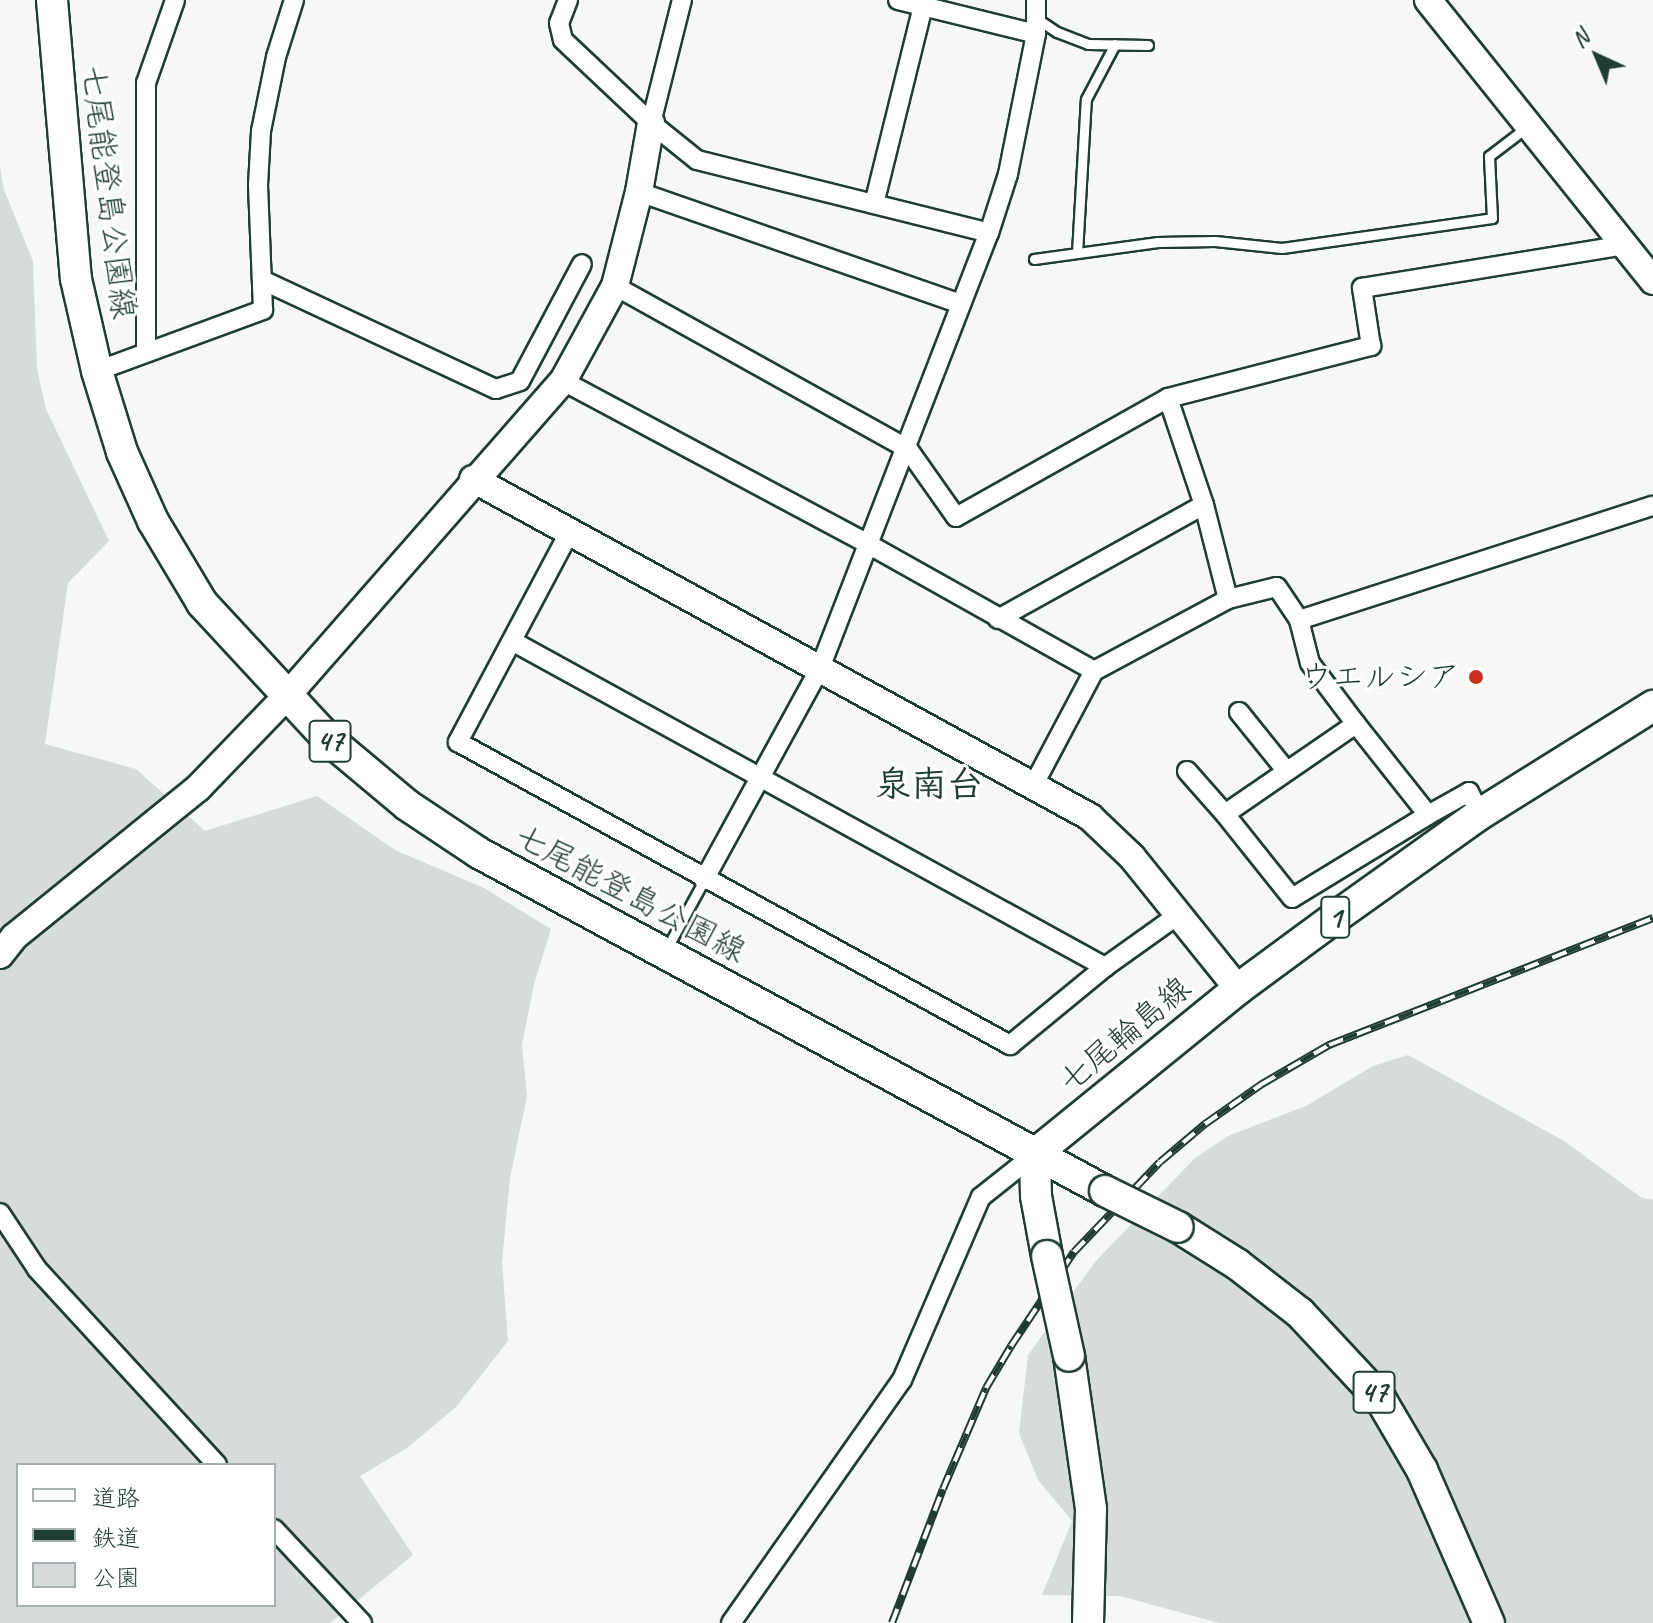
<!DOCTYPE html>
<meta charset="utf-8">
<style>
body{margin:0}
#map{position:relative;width:1653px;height:1623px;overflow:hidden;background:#f6f7f7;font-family:Caveat,"Klee One",sans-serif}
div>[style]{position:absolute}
.green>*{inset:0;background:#d6dcdb}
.roads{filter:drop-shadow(2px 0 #1f3d34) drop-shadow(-2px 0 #1f3d34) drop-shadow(0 2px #1f3d34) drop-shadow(0 -2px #1f3d34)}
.lane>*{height:9px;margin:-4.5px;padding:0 4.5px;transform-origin:4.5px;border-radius:4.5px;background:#fff}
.street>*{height:18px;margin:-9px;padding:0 9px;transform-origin:9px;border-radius:9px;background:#fff}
.secondary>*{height:26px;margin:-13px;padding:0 13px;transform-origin:13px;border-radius:13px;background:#fff}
.primary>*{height:30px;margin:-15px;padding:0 15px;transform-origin:15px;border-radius:15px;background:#fff}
.rail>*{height:8px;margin-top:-4px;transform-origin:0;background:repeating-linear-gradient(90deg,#fff 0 15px,#1f3d34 0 30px);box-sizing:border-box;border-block:2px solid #1f3d34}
.bridges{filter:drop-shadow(2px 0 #1f3d34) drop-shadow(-2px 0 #1f3d34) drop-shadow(0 2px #1f3d34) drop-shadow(0 -2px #1f3d34)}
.primary-bridge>*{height:30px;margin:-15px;padding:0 15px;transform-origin:15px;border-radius:15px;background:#fff}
.dots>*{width:22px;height:22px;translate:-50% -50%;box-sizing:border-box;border:4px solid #fff;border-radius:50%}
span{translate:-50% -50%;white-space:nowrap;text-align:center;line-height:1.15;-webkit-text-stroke:6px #fff;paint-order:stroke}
.shield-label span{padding:2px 6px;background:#fff;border:2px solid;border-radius:6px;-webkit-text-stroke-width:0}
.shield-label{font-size:30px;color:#1f3d34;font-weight:700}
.street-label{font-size:32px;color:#1f3d34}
.poi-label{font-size:32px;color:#1f3d34}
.right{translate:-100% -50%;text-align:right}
.quarter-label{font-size:36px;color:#1f3d34;font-weight:700}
.legend{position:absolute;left:16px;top:1463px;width:260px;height:144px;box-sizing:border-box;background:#fff;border:2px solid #a5b1ae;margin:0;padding:10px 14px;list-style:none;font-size:24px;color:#1f3d34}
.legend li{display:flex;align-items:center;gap:16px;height:40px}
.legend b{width:40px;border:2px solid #a5b1ae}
.north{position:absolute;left:1557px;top:16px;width:80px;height:80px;-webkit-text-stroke:6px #fff;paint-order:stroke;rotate:316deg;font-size:22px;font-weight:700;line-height:32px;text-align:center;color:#1f3d34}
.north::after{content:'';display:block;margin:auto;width:28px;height:36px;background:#1f3d34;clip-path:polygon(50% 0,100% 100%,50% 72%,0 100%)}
</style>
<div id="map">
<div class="green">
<div style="clip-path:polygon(evenodd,0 167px,4px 190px,33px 261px,37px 369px,46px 409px,109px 541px,68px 583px,45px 744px,136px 769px,205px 831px,317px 796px,395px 850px,484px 888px,551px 929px,534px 984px,522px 1045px,527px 1096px,510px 1178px,502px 1262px,508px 1341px,456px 1407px,407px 1448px,360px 1476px,413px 1555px,330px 1623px,0 1623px,0 167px,18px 1465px,274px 1465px,274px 1605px,18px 1605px,18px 1465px)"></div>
<div style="clip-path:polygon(1408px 1055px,1564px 1141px,1642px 1198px,1653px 1200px,1653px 1623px,1219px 1623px,1120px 1596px,1042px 1595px,1072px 1521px,1038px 1480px,1019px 1433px,1028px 1355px,1095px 1262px,1195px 1158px,1228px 1136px,1306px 1106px,1373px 1066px)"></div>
</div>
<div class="roads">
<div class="lane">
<div style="left:1036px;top:18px;width:25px;rotate:34deg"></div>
<div style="left:1057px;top:32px;width:33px;rotate:21deg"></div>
<div style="left:1088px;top:44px;width:60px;rotate:1deg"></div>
<div style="left:1077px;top:253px;width:154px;rotate:-86.7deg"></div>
<div style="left:1086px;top:99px;width:62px;rotate:-62.2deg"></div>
<div style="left:1034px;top:259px;width:125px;rotate:-7.8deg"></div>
<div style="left:1158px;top:242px;width:57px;rotate:-1deg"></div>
<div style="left:1215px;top:241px;width:67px;rotate:6deg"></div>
<div style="left:1282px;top:248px;width:212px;rotate:-8.1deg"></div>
<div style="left:1492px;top:218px;width:62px;rotate:-92.8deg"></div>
<div style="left:1489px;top:156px;width:48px;rotate:-37.3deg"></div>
<div style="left:667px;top:948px;width:77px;rotate:-61.4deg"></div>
</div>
<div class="street">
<div style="left:568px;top:0;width:25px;rotate:111deg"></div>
<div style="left:559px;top:23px;width:17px;rotate:77deg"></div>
<div style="left:563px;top:40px;width:121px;rotate:43.3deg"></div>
<div style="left:651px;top:123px;width:59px;rotate:38.8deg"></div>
<div style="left:697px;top:160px;width:301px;rotate:14deg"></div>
<div style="left:898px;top:0;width:142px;rotate:13.8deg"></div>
<div style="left:651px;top:123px;width:127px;rotate:-75.9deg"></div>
<div style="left:639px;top:192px;width:340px;rotate:19.2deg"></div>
<div style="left:874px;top:204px;width:204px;rotate:-76.1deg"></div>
<div style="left:262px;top:280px;width:258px;rotate:25deg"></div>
<div style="left:496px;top:389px;width:25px;rotate:-18deg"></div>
<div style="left:520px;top:381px;width:132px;rotate:-62.1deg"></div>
<div style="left:615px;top:286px;width:335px;rotate:29.1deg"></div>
<div style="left:908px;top:449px;width:83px;rotate:54.8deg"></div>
<div style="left:956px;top:517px;width:243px;rotate:-29.3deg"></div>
<div style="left:1168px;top:398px;width:210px;rotate:-14.4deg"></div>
<div style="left:1371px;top:346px;width:59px;rotate:-98.8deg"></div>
<div style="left:1362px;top:288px;width:266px;rotate:-9.3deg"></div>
<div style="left:146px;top:351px;width:268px;rotate:-90deg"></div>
<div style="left:146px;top:83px;width:88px;rotate:-70.7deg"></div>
<div style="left:97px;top:371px;width:177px;rotate:-20.2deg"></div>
<div style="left:263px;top:310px;width:125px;rotate:-92.3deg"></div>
<div style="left:258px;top:185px;width:54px;rotate:-86.8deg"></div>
<div style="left:261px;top:131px;width:76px;rotate:-78.5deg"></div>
<div style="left:276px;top:57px;width:60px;rotate:-72.5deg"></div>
<div style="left:563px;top:381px;width:346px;rotate:28.1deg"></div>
<div style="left:868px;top:544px;width:259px;rotate:29.3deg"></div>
<div style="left:1168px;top:398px;width:113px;rotate:71.4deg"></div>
<div style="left:1204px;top:505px;width:97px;rotate:75.7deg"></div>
<div style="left:569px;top:533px;width:237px;rotate:118deg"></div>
<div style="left:458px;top:742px;width:630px;rotate:28.76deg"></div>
<div style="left:1010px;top:1045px;width:123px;rotate:-39.4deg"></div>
<div style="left:1105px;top:967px;width:90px;rotate:-35.5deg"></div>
<div style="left:998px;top:619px;width:235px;rotate:-29deg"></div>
<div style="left:1299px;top:620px;width:372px;rotate:-17.9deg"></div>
<div style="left:512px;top:641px;width:677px;rotate:28.8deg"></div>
<div style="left:1239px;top:712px;width:73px;rotate:51.1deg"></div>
<div style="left:1187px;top:771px;width:57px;rotate:48.5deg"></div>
<div style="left:1033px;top:786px;width:130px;rotate:-62.1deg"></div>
<div style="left:1094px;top:671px;width:152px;rotate:-28.2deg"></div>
<div style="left:1228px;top:599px;width:50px;rotate:-13.8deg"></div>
<div style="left:1277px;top:587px;width:40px;rotate:56deg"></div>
<div style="left:1299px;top:620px;width:44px;rotate:75.7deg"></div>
<div style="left:1310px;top:663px;width:76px;rotate:53deg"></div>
<div style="left:1428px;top:815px;width:159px;rotate:148.6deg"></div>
<div style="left:1292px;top:898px;width:107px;rotate:-128.6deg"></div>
<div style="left:1225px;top:814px;width:159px;rotate:-34.5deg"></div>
<div style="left:1356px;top:724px;width:116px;rotate:51.6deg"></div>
<div style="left:1428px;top:815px;width:47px;rotate:-29.3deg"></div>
<div style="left:1469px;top:792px;width:25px;rotate:63deg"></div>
<div style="left:704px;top:880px;width:242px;rotate:-61.3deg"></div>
<div style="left:820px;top:668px;width:467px;rotate:-68.8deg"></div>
<div style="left:989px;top:233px;width:62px;rotate:-72.1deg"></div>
<div style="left:1008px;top:174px;width:143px;rotate:-78.7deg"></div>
<div style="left:1036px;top:34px;width:34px;rotate:-90deg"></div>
<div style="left:0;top:1213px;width:67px;rotate:56.5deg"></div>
<div style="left:37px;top:1269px;width:266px;rotate:47.4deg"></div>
<div style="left:274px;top:1529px;width:129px;rotate:46.9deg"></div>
<div style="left:731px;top:1623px;width:297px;rotate:-54.9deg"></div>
<div style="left:902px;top:1380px;width:199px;rotate:-66.7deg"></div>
<div style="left:981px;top:1197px;width:69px;rotate:-38.5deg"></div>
</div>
<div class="secondary">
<div style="left:1428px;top:0;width:360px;rotate:51.3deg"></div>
<div style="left:473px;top:479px;width:704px;rotate:28.71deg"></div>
<div style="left:1090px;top:817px;width:58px;rotate:43.6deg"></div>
<div style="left:1132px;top:857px;width:169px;rotate:51.2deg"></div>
<div style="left:0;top:955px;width:23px;rotate:-52deg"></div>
<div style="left:14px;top:937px;width:237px;rotate:-39deg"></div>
<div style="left:198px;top:788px;width:127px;rotate:-46deg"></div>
<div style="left:286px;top:697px;width:420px;rotate:-48.8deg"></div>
<div style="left:563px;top:381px;width:108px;rotate:-61.3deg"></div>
<div style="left:615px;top:286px;width:97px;rotate:-75.7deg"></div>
<div style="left:639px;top:192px;width:70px;rotate:-80.1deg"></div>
</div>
<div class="primary">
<div style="left:52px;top:0;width:280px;rotate:85.1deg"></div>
<div style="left:76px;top:279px;width:94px;rotate:77.1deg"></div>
<div style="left:97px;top:371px;width:85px;rotate:72.8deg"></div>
<div style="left:122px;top:452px;width:76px;rotate:65.8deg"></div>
<div style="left:153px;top:521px;width:96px;rotate:59.1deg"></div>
<div style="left:202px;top:603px;width:184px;rotate:47.2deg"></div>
<div style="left:327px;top:738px;width:104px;rotate:39.9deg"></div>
<div style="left:407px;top:805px;width:87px;rotate:33.7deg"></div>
<div style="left:479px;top:853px;width:711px;rotate:28.37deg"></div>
<div style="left:1178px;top:1227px;width:70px;rotate:32.1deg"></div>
<div style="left:1237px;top:1264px;width:80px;rotate:37.9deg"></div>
<div style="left:1300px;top:1313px;width:119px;rotate:47deg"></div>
<div style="left:1381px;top:1400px;width:81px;rotate:59.6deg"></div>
<div style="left:1422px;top:1470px;width:167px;rotate:66.4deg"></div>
<div style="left:1047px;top:1256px;width:61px;rotate:-100.4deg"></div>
<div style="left:1036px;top:1196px;width:42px;rotate:-91.4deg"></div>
<div style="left:1035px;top:1154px;width:262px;rotate:-39.1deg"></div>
<div style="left:1238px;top:989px;width:123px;rotate:-36.4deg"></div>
<div style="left:1337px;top:916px;width:176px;rotate:-35.5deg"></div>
<div style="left:1480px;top:814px;width:204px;rotate:-32deg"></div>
<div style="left:1069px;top:1356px;width:155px;rotate:81.8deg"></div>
<div style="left:1091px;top:1509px;width:114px;rotate:91.5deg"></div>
</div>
</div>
<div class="rail">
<div style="left:892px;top:1623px;width:143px;rotate:-69.2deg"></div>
<div style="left:943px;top:1489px;width:110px;rotate:-66.9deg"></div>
<div style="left:986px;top:1388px;width:49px;rotate:-59.2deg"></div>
<div style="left:1011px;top:1346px;width:113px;rotate:-56.2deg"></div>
<div style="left:1074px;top:1252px;width:124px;rotate:-46.3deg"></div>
<div style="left:1160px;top:1162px;width:59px;rotate:-40.2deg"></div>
<div style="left:1205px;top:1124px;width:70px;rotate:-35.1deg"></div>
<div style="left:1262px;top:1084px;width:78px;rotate:-30.2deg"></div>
<div style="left:1329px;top:1045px;width:348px;rotate:-21.4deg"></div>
</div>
<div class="bridges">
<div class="primary-bridge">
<div style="left:1105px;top:1191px;width:81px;rotate:26.3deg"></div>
<div style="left:1047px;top:1256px;width:102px;rotate:77.6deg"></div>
</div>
</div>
<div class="dots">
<div style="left:1476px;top:677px;background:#c8321e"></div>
</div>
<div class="shield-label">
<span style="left:330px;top:741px">47</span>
<span style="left:1335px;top:917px">1</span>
<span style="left:1374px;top:1392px">47</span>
</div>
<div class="street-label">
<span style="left:108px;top:192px;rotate:83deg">七尾能登島公園線</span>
<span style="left:630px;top:894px;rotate:28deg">七尾能登島公園線</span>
<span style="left:1125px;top:1035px;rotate:-40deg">七尾輪島線</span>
</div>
<div class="poi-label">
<span class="right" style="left:1460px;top:677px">ウエルシア</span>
</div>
<div class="quarter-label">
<span style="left:929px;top:785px">泉南台</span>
</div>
<ul class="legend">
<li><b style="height:10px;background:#fff"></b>道路</li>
<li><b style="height:10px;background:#1f3d34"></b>鉄道</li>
<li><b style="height:22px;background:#d6dcdb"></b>公園</li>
</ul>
<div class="north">N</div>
</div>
